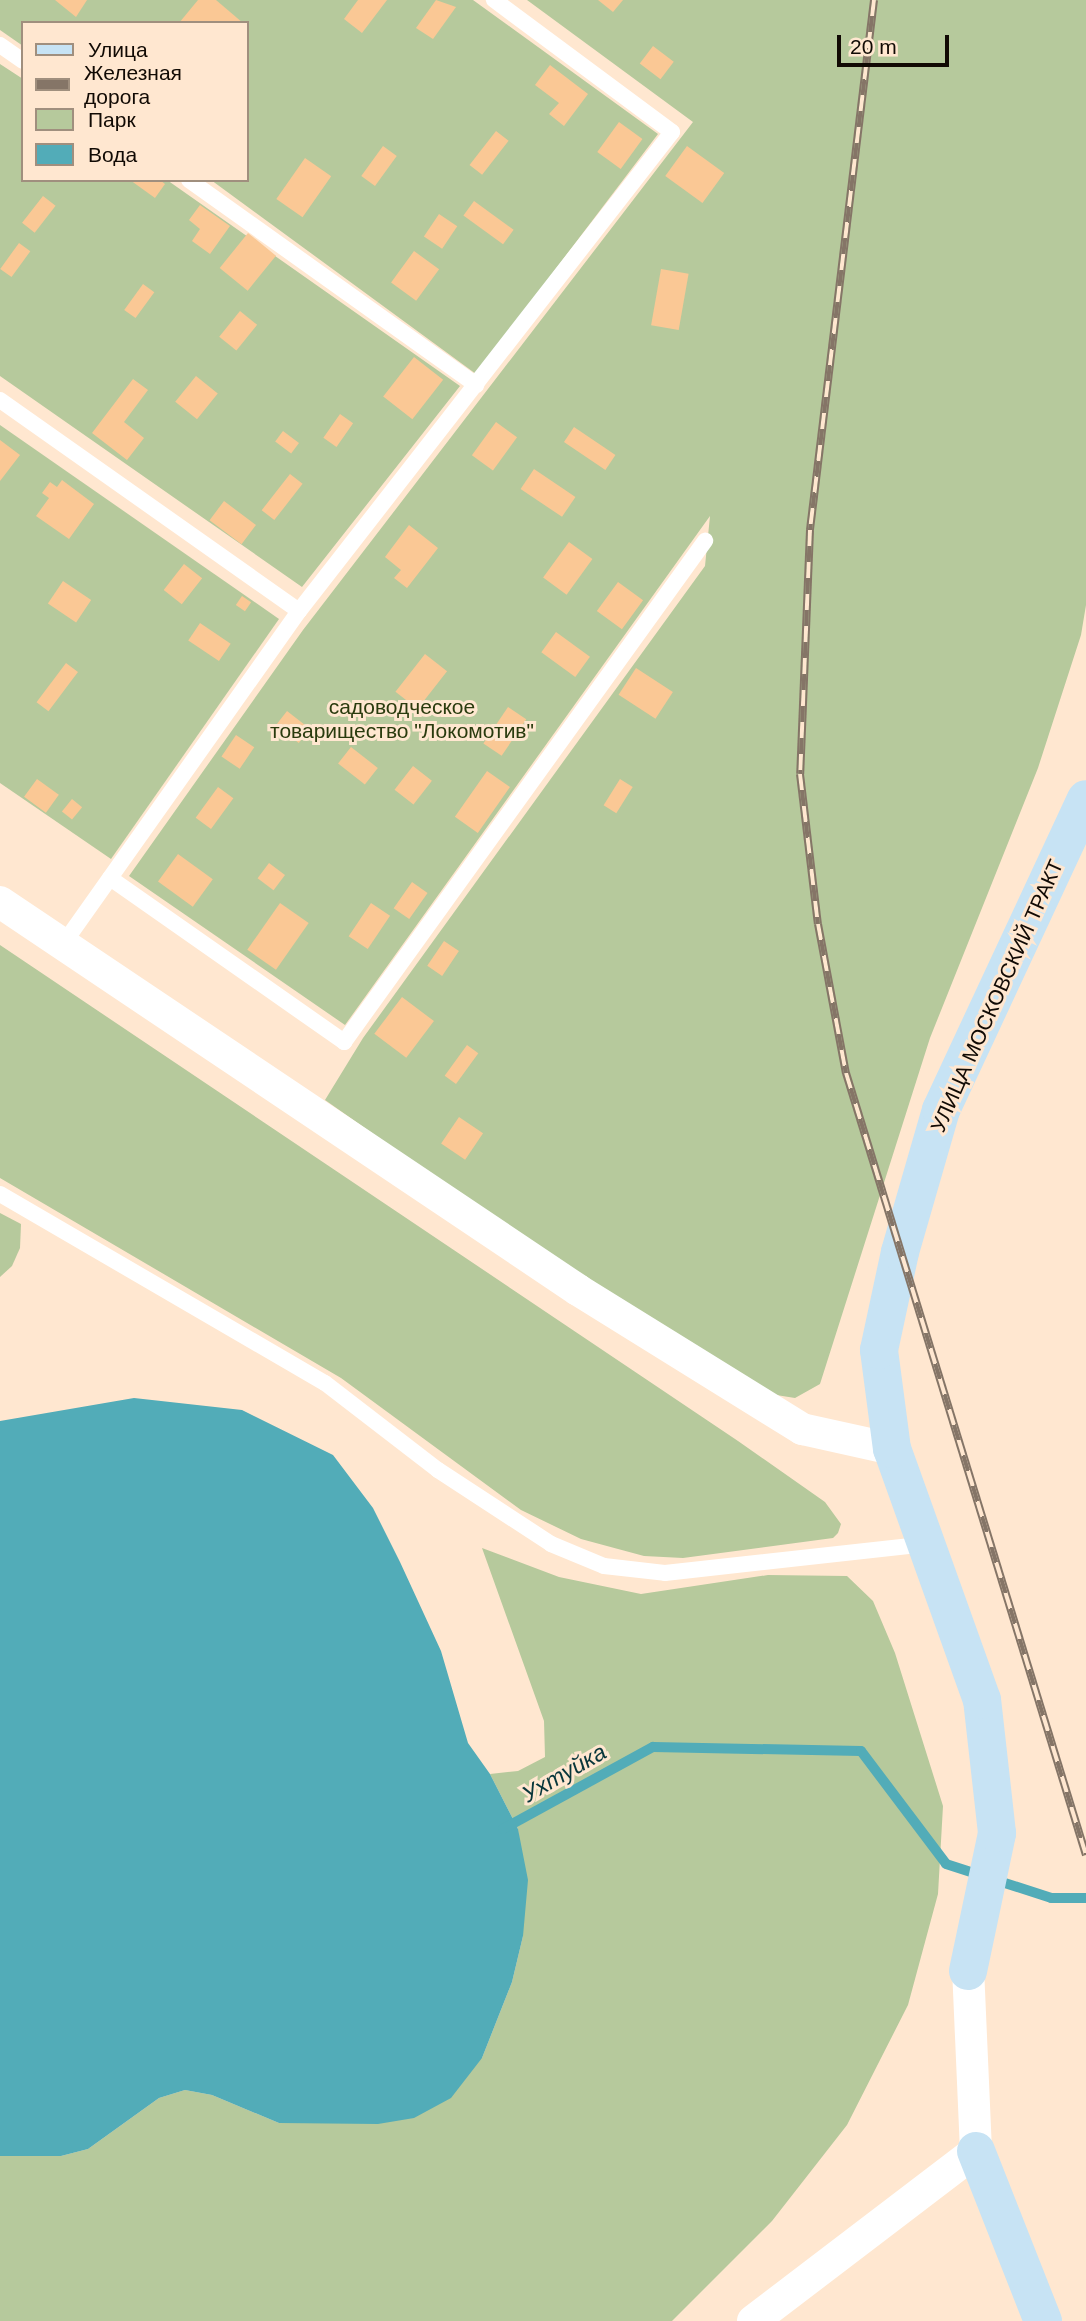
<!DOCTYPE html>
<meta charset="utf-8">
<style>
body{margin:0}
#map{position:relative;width:1086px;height:2321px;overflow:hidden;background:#ffe7d0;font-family:Helvetica,sans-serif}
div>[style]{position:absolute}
.green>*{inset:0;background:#b6c99c}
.water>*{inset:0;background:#52acb8}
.stream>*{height:10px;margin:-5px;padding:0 5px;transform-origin:5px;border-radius:5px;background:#52acb8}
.building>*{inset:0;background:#fac895;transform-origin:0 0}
.lane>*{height:16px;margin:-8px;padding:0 8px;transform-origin:8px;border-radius:8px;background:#fff}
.street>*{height:32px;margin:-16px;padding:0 16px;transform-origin:16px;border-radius:16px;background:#fff}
.secondary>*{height:38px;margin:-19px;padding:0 19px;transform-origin:19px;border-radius:19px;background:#c7e3f4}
.rail>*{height:8px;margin-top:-4px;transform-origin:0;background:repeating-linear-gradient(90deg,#ffe7d0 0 16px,#857567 0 32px);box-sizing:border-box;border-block:2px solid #857567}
span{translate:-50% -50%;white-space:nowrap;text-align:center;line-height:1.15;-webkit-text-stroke:6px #ffe7d0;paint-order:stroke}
.park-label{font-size:21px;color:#2a3b0e}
.street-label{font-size:21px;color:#110a04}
.water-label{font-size:23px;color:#08363b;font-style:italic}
.legend{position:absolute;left:21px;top:21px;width:228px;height:161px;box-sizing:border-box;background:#ffe7d0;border:2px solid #a08f7e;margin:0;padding:9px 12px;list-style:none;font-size:21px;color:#110a04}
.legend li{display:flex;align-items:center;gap:14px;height:35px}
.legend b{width:35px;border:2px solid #a08f7e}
.scale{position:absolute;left:837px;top:35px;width:112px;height:32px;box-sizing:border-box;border:4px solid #110a04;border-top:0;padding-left:9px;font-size:21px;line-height:24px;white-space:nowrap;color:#110a04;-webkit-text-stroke:5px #ffe7d0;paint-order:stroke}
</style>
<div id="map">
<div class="green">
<div style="clip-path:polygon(0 0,473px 0,658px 134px,476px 374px,211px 180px,247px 180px,247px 23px,23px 23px,23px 46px,0 30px)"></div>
<div style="clip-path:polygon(527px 0,1086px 0,1086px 605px,1081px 635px,1038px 768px,930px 1038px,820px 1384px,795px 1398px,770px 1394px,507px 1228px,325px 1100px,363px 1038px,705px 566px,710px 516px,345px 1025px,129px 876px,303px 630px,693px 122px)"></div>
<div style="clip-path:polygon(0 64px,23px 79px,23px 180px,167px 180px,460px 386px,302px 587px,0 376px)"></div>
<div style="clip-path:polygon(0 425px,279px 619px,111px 859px,0 783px)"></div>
<div style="clip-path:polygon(0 945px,738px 1441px,825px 1502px,841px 1524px,838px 1533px,833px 1538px,683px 1558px,644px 1556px,581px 1539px,521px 1510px,341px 1378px,0 1178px)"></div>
<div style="clip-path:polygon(0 1213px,21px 1224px,20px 1248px,12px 1266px,0 1277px)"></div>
<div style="clip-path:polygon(482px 1548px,559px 1577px,641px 1594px,768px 1575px,847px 1576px,873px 1601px,895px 1653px,943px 1806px,938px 1894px,908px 2005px,847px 2125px,772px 2221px,672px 2321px,0 2321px,0 2156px,61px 2156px,88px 2149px,159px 2098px,185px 2090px,212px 2095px,279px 2123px,482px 2058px,512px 1982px,523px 1936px,518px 1829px,490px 1774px,518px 1771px,545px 1757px,544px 1721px)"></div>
</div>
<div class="water">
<div style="clip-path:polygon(134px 1398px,242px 1410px,333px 1455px,373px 1508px,400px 1562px,441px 1651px,468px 1743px,490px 1774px,518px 1829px,528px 1880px,523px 1936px,512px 1982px,482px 2058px,451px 2098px,414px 2118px,378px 2124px,279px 2123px,212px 2095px,185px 2090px,159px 2098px,88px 2149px,61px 2156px,0 2156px,0 1421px)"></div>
</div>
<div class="stream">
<div style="left:503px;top:1829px;width:171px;rotate:-28.7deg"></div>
<div style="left:653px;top:1747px;width:208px;rotate:1.1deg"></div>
<div style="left:861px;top:1751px;width:141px;rotate:53deg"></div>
<div style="left:946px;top:1864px;width:110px;rotate:17.9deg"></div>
<div style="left:1051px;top:1898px;width:35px"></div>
</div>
<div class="building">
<div style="clip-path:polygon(55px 0,87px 0,76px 17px)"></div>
<div style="clip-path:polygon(198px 0,216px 0,243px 23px,179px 23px)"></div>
<div style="clip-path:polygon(358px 0,387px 0,362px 33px,344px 19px)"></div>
<div style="clip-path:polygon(436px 0,456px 7px,433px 39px,416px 28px)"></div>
<div style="clip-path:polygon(598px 0,623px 0,613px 12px)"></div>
<div style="left:653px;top:46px;width:26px;height:22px;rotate:37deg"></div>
<div style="clip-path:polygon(550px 65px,588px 94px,564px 126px,549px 114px,559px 103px,535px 85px)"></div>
<div style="left:619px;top:122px;width:29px;height:37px;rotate:36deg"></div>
<div style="left:496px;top:131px;width:16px;height:43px;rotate:38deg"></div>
<div style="left:383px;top:146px;width:17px;height:37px;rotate:36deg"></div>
<div style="left:687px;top:146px;width:46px;height:37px;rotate:36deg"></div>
<div style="left:305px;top:158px;width:32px;height:50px;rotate:35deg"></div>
<div style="clip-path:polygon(130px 180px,160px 180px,165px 184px,155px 198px)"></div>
<div style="left:43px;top:196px;width:16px;height:34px;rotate:38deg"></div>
<div style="left:474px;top:201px;width:49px;height:18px;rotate:36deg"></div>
<div style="clip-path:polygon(200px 205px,230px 226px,210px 254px,192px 241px,200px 229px,189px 220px)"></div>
<div style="left:439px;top:214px;width:22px;height:27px;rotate:34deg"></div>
<div style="left:248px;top:233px;width:36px;height:45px;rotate:39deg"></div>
<div style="left:19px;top:243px;width:14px;height:32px;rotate:36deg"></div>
<div style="left:414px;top:251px;width:31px;height:39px;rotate:36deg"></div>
<div style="left:661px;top:269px;width:28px;height:57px;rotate:10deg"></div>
<div style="left:143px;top:284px;width:14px;height:32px;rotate:36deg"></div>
<div style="left:240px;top:311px;width:22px;height:33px;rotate:39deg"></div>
<div style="left:414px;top:357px;width:37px;height:50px;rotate:38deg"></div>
<div style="left:196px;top:376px;width:28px;height:33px;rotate:39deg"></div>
<div style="clip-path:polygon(133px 379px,148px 390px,124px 422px,144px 438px,127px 460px,92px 433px)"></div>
<div style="left:340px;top:414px;width:16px;height:29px;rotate:35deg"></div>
<div style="left:496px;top:422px;width:26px;height:41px;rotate:36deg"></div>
<div style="left:574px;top:427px;width:50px;height:18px;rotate:34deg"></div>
<div style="left:283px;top:431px;width:20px;height:13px;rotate:37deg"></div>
<div style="clip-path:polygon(0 440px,20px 455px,0 481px)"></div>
<div style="left:534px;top:469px;width:50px;height:24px;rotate:34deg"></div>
<div style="left:290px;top:474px;width:16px;height:46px;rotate:38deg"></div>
<div style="clip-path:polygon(62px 480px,94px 504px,69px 539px,36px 516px,49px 498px,42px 493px,50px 482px,57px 487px)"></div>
<div style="left:224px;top:501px;width:40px;height:24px;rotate:37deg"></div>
<div style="clip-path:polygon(409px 525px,438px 548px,407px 588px,394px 578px,401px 570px,385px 557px)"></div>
<div style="left:569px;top:542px;width:29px;height:44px;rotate:36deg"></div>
<div style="left:184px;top:564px;width:23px;height:33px;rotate:38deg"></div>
<div style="left:63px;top:581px;width:34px;height:27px;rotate:34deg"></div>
<div style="left:618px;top:582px;width:31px;height:36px;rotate:36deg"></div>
<div style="left:242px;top:596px;width:11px;height:11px;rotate:34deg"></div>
<div style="left:200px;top:623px;width:37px;height:21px;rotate:34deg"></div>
<div style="left:556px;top:632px;width:42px;height:25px;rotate:36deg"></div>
<div style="left:425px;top:654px;width:28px;height:48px;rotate:38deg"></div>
<div style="left:66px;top:663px;width:15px;height:49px;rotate:37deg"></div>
<div style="left:636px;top:668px;width:44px;height:32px;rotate:33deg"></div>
<div style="left:508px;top:707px;width:22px;height:44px;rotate:34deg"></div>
<div style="left:287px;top:711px;width:29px;height:18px;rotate:38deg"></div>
<div style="left:236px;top:735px;width:22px;height:26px;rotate:34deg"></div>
<div style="left:351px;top:747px;width:34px;height:21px;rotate:38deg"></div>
<div style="left:413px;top:766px;width:24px;height:30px;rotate:38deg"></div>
<div style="left:487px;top:771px;width:28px;height:56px;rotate:35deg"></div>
<div style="left:37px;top:779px;width:27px;height:22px;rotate:36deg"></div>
<div style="left:620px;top:779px;width:15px;height:31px;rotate:32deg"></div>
<div style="left:218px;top:787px;width:19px;height:38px;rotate:36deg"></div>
<div style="left:72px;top:799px;width:13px;height:16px;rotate:39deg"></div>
<div style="left:178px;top:854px;width:43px;height:34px;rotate:36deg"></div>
<div style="left:269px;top:863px;width:20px;height:19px;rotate:37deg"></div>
<div style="left:412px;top:882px;width:19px;height:32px;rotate:35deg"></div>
<div style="left:280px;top:903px;width:35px;height:57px;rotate:35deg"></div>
<div style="left:371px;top:903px;width:23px;height:40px;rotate:34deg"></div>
<div style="left:444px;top:941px;width:18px;height:30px;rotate:34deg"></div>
<div style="left:402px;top:997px;width:40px;height:46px;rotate:37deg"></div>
<div style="left:467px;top:1045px;width:14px;height:38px;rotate:36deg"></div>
<div style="left:459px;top:1117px;width:29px;height:32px;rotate:34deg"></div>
</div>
<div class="lane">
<div style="left:0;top:45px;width:28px;rotate:35deg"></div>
<div style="left:189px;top:180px;width:353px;rotate:35.5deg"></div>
<div style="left:0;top:400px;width:366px;rotate:35.2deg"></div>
<div style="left:299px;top:611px;width:407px;rotate:125.3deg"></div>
<div style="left:299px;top:611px;width:607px;rotate:-52.09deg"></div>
<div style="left:672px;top:132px;width:222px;rotate:-143.4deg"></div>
<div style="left:110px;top:878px;width:286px;rotate:35deg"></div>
<div style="left:344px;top:1042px;width:618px;rotate:-54.23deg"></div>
<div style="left:0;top:1194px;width:376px;rotate:30.2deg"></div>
<div style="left:325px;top:1383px;width:143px;rotate:37.6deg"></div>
<div style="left:438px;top:1470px;width:135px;rotate:33.2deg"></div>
<div style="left:551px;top:1544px;width:57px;rotate:22.5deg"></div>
<div style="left:604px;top:1566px;width:61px;rotate:6.5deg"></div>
<div style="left:665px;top:1573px;width:263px;rotate:-6.3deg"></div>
</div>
<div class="street">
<div style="left:0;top:902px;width:696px;rotate:33.87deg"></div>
<div style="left:578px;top:1290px;width:264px;rotate:31.8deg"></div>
<div style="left:802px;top:1429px;width:92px;rotate:12.5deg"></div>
<div style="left:753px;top:2321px;width:280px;rotate:-37.3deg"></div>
<div style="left:976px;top:2151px;width:180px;rotate:-92.5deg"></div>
</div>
<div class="secondary">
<div style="left:968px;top:1971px;width:141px;rotate:-78.1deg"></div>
<div style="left:997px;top:1833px;width:134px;rotate:-96.4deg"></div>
<div style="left:982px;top:1700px;width:267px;rotate:-109.7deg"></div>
<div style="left:892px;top:1449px;width:100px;rotate:-97.5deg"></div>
<div style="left:879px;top:1350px;width:100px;rotate:-77.9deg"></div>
<div style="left:900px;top:1252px;width:148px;rotate:-73.9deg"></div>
<div style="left:941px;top:1110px;width:343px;rotate:-65deg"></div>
<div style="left:976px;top:2151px;width:183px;rotate:68.5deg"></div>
</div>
<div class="rail">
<div style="left:874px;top:0;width:534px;rotate:96.89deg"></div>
<div style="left:810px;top:530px;width:244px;rotate:92.3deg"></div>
<div style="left:800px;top:774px;width:151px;rotate:83.2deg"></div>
<div style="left:818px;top:924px;width:152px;rotate:79.4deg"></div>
<div style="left:846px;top:1073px;width:818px;rotate:72.94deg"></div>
</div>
<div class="park-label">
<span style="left:402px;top:719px">садоводческое<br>товарищество "Локомотив"</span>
</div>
<div class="street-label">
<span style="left:997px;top:996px;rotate:-66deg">УЛИЦА МОСКОВСКИЙ ТРАКТ</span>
</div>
<div class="water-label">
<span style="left:564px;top:1773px;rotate:-30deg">Ухтуйка</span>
</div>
<ul class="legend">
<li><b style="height:9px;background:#c7e3f4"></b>Улица</li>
<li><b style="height:9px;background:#857567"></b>Железная дорога</li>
<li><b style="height:19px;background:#b6c99c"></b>Парк</li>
<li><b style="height:19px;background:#52acb8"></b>Вода</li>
</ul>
<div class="scale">20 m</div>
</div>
